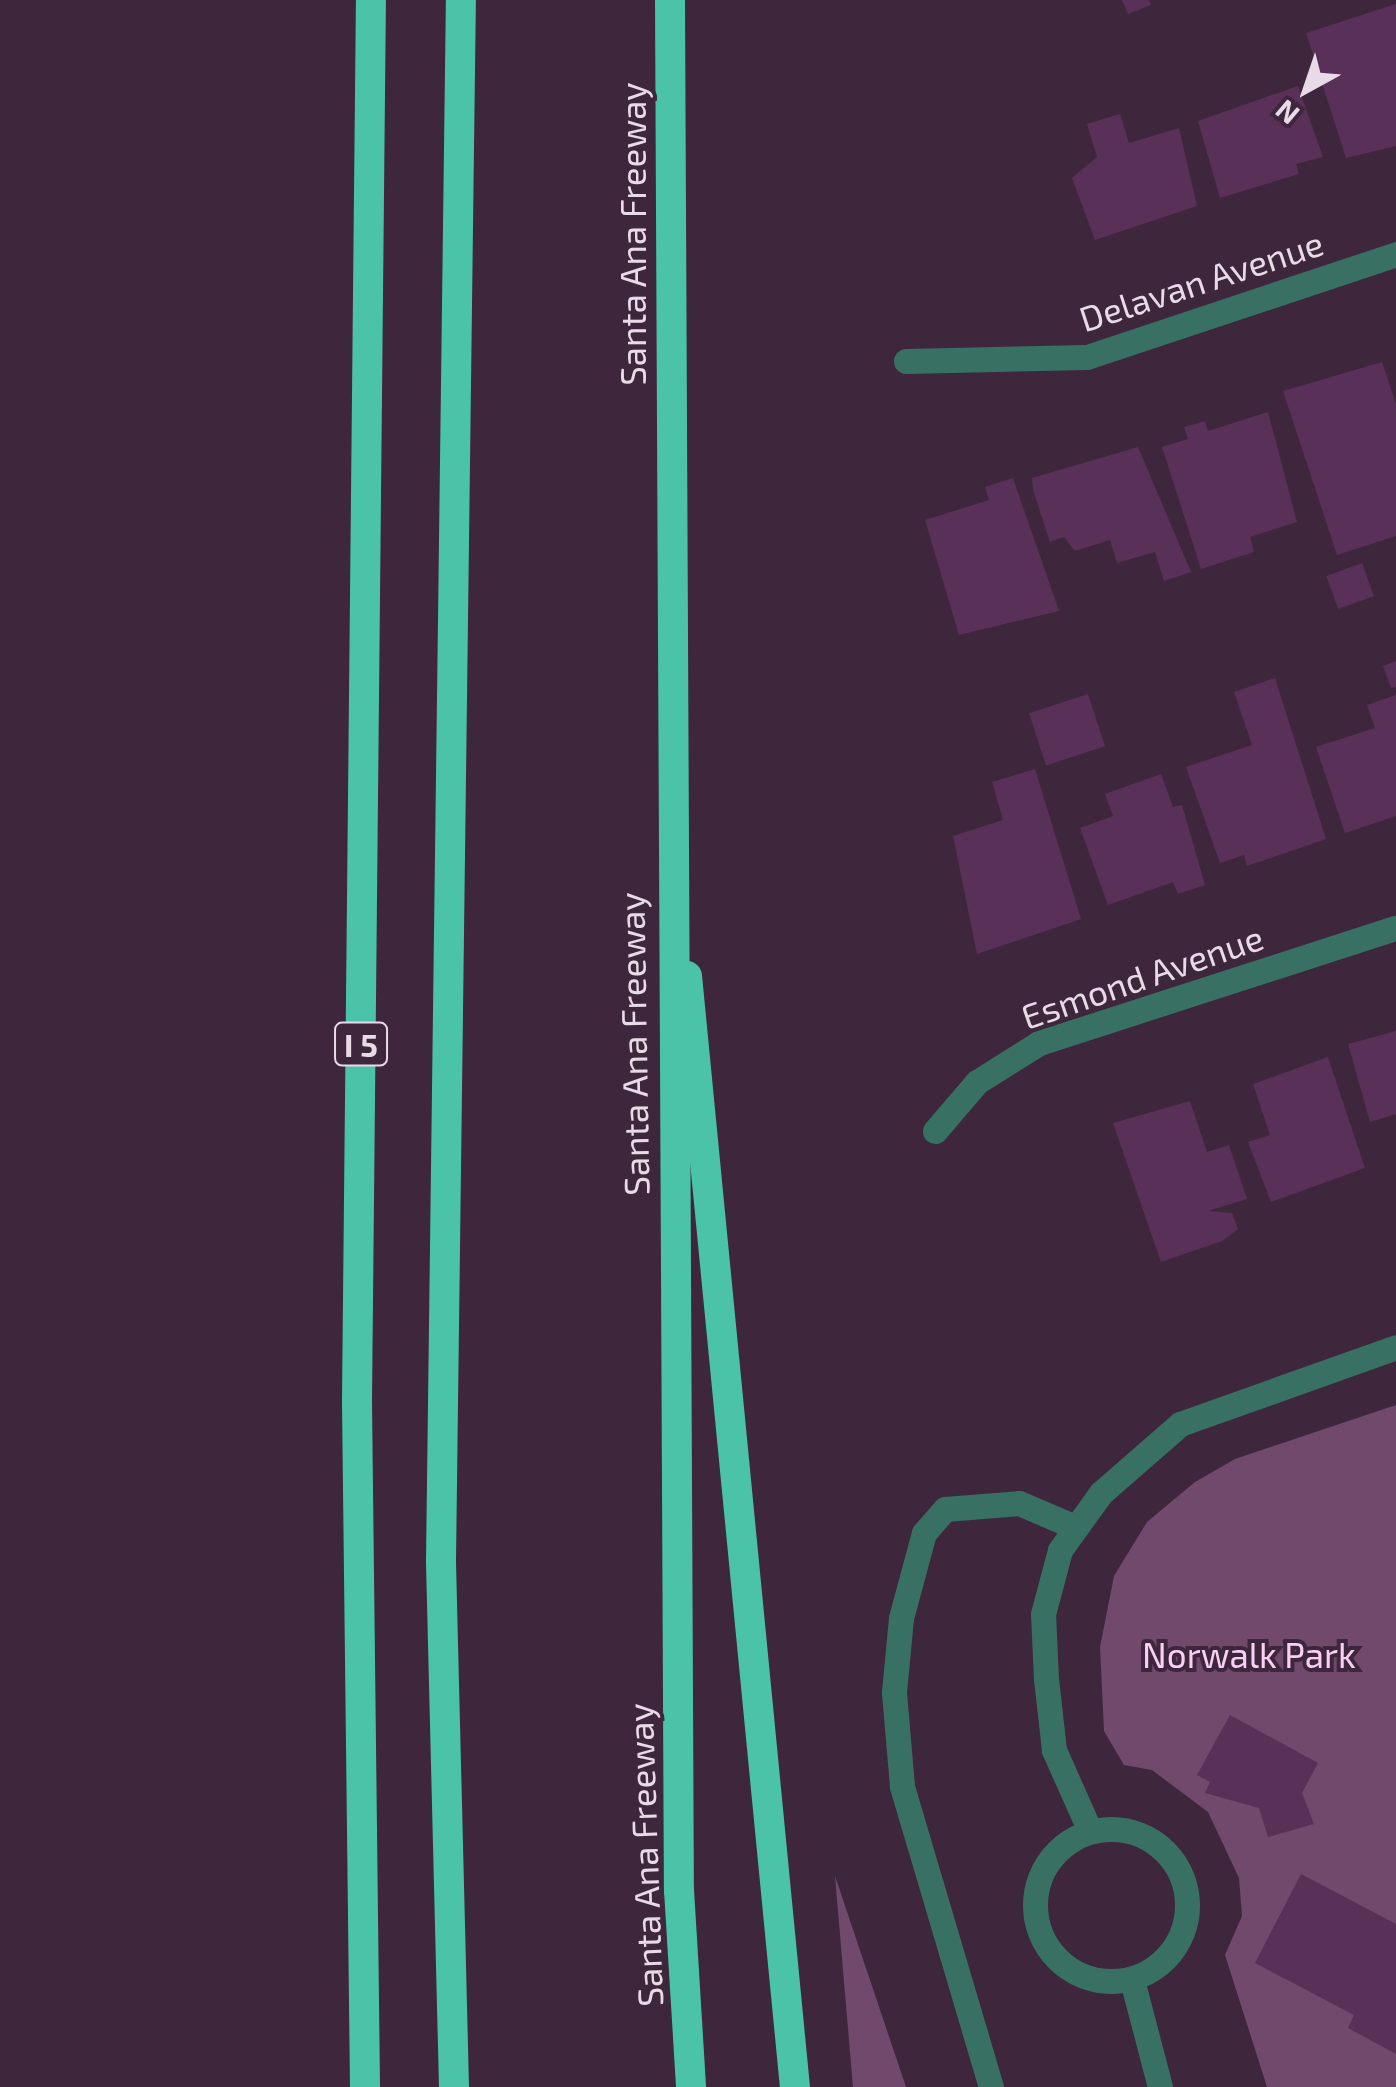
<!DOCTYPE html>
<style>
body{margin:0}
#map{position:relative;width:1396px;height:2087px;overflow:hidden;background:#3e273c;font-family:"Exo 2",sans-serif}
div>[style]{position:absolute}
.green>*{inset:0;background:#70496d}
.building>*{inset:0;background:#593057;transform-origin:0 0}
.lane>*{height:25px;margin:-12.5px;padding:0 12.5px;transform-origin:12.5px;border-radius:12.5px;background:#387163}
.lane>.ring{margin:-12.5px;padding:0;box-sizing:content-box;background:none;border:25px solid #387163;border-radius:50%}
.street>*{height:25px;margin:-12.5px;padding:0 12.5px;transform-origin:12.5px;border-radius:12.5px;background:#387163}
.highway>*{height:30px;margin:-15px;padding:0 15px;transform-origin:15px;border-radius:15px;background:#4bc3a9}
span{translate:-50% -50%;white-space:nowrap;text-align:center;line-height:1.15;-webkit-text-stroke:8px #3e273c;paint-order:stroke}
.shield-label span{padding:2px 8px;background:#3e273c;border:2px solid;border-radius:8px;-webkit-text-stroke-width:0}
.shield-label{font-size:32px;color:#e9dae8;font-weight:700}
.street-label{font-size:35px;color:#e9dae8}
.park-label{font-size:35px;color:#f9cff5}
.north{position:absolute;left:1256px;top:40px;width:100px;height:100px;-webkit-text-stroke:8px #3e273c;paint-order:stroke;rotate:220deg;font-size:28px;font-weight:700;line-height:40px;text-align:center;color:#e9dae8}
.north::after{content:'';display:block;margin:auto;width:35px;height:45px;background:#e9dae8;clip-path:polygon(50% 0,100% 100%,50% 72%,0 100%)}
</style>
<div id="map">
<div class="green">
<div style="clip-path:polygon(1396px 1405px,1396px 2087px,1267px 2087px,1225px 1955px,1242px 1916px,1239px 1878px,1208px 1812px,1152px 1770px,1124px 1765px,1104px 1731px,1100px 1647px,1114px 1576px,1147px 1522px,1195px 1482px,1235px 1459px)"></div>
<div style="clip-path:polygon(835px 1876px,906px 2087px,853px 2087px)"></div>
</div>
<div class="building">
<div style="clip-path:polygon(1122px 0,1149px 0,1151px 5px,1128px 14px)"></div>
<div style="clip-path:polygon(1396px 4px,1396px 146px,1346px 158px,1306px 33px)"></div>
<div style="clip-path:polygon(1298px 86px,1323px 157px,1296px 164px,1299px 174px,1220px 198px,1198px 121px)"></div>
<div style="clip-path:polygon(1120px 114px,1129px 143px,1179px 128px,1197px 206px,1095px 240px,1072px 178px,1097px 157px,1087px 124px)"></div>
<div style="clip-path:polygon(1382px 362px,1396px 404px,1396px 536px,1337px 555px,1283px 391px)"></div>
<div style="clip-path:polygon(1268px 412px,1297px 522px,1250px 537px,1254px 552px,1201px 569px,1162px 447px,1188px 439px,1184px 427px,1205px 421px,1208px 431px)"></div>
<div style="clip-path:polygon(1138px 447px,1191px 572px,1164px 581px,1155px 552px,1117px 563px,1110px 540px,1075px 551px,1064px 537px,1050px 542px,1033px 490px,1032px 478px)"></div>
<div style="clip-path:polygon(1013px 478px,1059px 611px,959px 635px,925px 520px,989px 500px,985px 487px)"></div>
<div style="left:1362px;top:563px;width:35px;height:38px;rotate:70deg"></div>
<div style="clip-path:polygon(1396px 661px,1396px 687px,1391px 688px,1383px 666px)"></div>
<div style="clip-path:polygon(1275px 678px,1326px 839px,1247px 866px,1244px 855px,1220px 863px,1186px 767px,1252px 745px,1234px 692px)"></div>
<div style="left:1088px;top:694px;width:55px;height:62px;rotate:72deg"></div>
<div style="clip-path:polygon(1396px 695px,1396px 816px,1345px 833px,1316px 747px,1375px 728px,1367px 705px)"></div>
<div style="clip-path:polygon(1035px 769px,1081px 919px,977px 954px,953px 836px,1003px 820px,992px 782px)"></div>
<div style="clip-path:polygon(1161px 774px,1173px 807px,1182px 805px,1205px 885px,1178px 894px,1173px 882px,1108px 905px,1080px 828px,1113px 816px,1105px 794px)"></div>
<div style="clip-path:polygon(1396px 1031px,1396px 1114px,1370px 1122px,1348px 1044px)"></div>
<div style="clip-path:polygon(1328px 1057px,1365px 1168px,1271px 1202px,1248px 1142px,1270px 1135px,1253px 1084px)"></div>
<div style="clip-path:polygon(1190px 1101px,1207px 1152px,1229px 1145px,1247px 1199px,1208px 1211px,1232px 1213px,1238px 1229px,1222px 1241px,1161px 1262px,1113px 1123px)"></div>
<div style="clip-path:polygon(1230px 1715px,1318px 1763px,1302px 1793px,1314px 1824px,1268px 1837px,1259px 1808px,1205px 1793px,1210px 1782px,1197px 1775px)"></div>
<div style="clip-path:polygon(1301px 1874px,1396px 1924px,1396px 2054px,1348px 2028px,1354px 2015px,1255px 1963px)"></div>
</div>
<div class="lane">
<div class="ring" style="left:1035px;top:1829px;width:127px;height:127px"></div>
<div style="left:1090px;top:1831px;width:89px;rotate:-114deg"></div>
<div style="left:1054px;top:1750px;width:71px;rotate:-96.4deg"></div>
<div style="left:1046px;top:1679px;width:65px;rotate:-92.6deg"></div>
<div style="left:1043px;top:1614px;width:66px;rotate:-75.1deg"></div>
<div style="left:1060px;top:1550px;width:70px;rotate:-54.3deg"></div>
<div style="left:1101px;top:1493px;width:105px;rotate:-41.1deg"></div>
<div style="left:1180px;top:1424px;width:229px;rotate:-19.6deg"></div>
<div style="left:1132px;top:1980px;width:111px;rotate:75.3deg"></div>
<div style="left:991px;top:2087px;width:314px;rotate:-106.5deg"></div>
<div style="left:902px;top:1786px;width:94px;rotate:-94.9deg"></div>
<div style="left:894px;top:1692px;width:74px;rotate:-84.6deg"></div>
<div style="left:901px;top:1618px;width:88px;rotate:-74.9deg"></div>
<div style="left:924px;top:1533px;width:32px;rotate:-49deg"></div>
<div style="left:945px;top:1509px;width:74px;rotate:-4.6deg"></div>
<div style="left:1019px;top:1503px;width:61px;rotate:23.2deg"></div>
</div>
<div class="street">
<div style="left:906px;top:361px;width:181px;rotate:-1.3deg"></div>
<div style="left:1087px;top:357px;width:326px;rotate:-18.4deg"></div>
<div style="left:935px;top:1131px;width:65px;rotate:-49.4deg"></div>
<div style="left:977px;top:1082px;width:73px;rotate:-32.2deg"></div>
<div style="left:1039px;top:1043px;width:375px;rotate:-17.9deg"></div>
</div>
<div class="highway">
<div style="left:670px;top:0;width:1890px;rotate:89.73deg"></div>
<div style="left:679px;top:1890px;width:197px;rotate:86.5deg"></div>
<div style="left:687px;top:976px;width:1116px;rotate:84.45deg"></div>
<div style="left:365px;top:2087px;width:687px;rotate:-90.67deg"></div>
<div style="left:357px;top:1400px;width:1400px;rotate:-89.43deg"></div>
<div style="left:454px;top:2087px;width:526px;rotate:-91.42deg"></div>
<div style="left:441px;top:1561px;width:1561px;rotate:-89.27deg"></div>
</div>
<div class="shield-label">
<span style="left:361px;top:1044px">I 5</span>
</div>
<div class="street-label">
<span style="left:632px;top:234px;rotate:-90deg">Santa Ana Freeway</span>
<span style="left:1201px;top:280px;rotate:-18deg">Delavan Avenue</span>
<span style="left:1142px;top:976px;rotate:-19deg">Esmond Avenue</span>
<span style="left:633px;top:1044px;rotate:-91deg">Santa Ana Freeway</span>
<span style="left:644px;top:1855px;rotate:-92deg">Santa Ana Freeway</span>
</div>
<div class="park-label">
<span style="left:1249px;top:1654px">Norwalk Park</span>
</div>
<div class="north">N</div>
</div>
